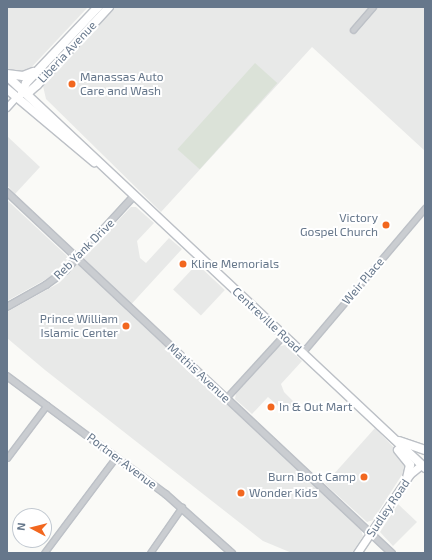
<!DOCTYPE html>
<style>
body{margin:0}
#map{position:relative;width:432px;height:560px;overflow:hidden;background:#fafaf7;font-family:"Exo 2",sans-serif}
div>[style]{position:absolute}
.built>*{inset:0;background:#e8e9e8;transform-origin:0 0}
.green>*{inset:0;background:#dbe2d8;transform-origin:0 0}
.roads{filter:drop-shadow(1px 0 #bcc0c6) drop-shadow(-1px 0 #bcc0c6) drop-shadow(0 1px #bcc0c6) drop-shadow(0 -1px #bcc0c6)}
.minor>*{height:4.5px;margin:-2.25px;padding:0 2.25px;transform-origin:2.25px;border-radius:2.25px;background:#cacdd1}
.tertiary>*{height:5.5px;margin:-2.75px;padding:0 2.75px;transform-origin:2.75px;border-radius:2.75px;background:#cacdd1}
.secondary>*{height:6px;margin:-3px;padding:0 3px;transform-origin:3px;border-radius:3px;background:#fff}
.primary>*{height:7px;margin:-3.5px;padding:0 3.5px;transform-origin:3.5px;border-radius:3.5px;background:#fff}
.trunk>*{height:8px;margin:-4px;padding:0 4px;transform-origin:4px;border-radius:4px;background:#fff}
.dots>*{width:11px;height:11px;translate:-50% -50%;box-sizing:border-box;border:2px solid #fff;border-radius:50%}
span{translate:-50% -50%;white-space:nowrap;text-align:center;line-height:1.15;-webkit-text-stroke:4px #fff;paint-order:stroke}
.street-label{font-size:12px;color:#66778b}
.poi-label{font-size:12px;color:#66778b}
.left{translate:0 -50%;text-align:left}
.right{translate:-100% -50%;text-align:right}
.frame{position:absolute;inset:0;border:8px solid #66778b;pointer-events:none}
.north{position:absolute;left:12px;top:508px;width:40px;height:40px;box-sizing:border-box;background:#fff;border:1px solid #c2c9d1;border-radius:50%;rotate:277deg;font-size:11px;font-weight:700;line-height:16px;text-align:center;color:#66778b}
.north::after{content:'';display:block;margin:auto;width:14px;height:18px;background:#f2671f;clip-path:polygon(50% 0,100% 100%,50% 72%,0 100%)}
</style>
<div id="map">
<div class="built">
<div style="clip-path:polygon(7px 7px,88px 7px,28px 71px,23px 73px,7px 69px)"></div>
<div style="clip-path:polygon(115px 7px,425px 7px,425px 151px,312px 47px,161px 212px,46px 99px,43px 86px)"></div>
<div style="clip-path:polygon(7px 136px,40px 167px,15px 194px,7px 185px)"></div>
<div style="clip-path:polygon(7px 200px,66px 255px,68px 259px,50px 277px,7px 301px)"></div>
<div style="clip-path:polygon(131px 207px,136px 207px,154px 223px,137px 241px,140px 258px,146px 263px,169px 238px,182px 249px,126px 310px,360px 527px,363px 536px,352px 553px,292px 553px,263px 541px,45px 370px,7px 338px,7px 312px,59px 283px)"></div>
<div style="left:197px;top:264px;width:38px;height:35px;rotate:43deg"></div>
<div style="clip-path:polygon(285px 345px,302px 361px,281px 384px,284px 392px,294px 402px,285px 412px,268px 397px,252px 414px,235px 399px,236px 393px,277px 347px)"></div>
<div style="clip-path:polygon(375px 428px,402px 456px,405px 470px,373px 520px,367px 522px,325px 484px)"></div>
<div style="clip-path:polygon(398px 504px,417px 522px,393px 546px,380px 532px)"></div>
</div>
<div class="green">
<div style="left:255px;top:63px;width:30px;height:116px;rotate:42deg"></div>
</div>
<div class="roads">
<div class="minor">
<div style="left:353px;top:30px;width:30px;rotate:-49deg"></div>
<div style="left:302px;top:353px;width:190px;rotate:-49.7deg"></div>
<div style="left:226px;top:398px;width:84px;rotate:-47.4deg"></div>
<div style="left:7px;top:458px;width:66px;rotate:-53deg"></div>
<div style="left:44px;top:553px;width:120px;rotate:-53.1deg"></div>
<div style="left:150px;top:553px;width:56px;rotate:-55.2deg"></div>
</div>
<div class="tertiary">
<div style="left:7px;top:192px;width:528px;rotate:43.16deg"></div>
<div style="left:7px;top:307px;width:45px;rotate:-29.4deg"></div>
<div style="left:46px;top:285px;width:24px;rotate:-36deg"></div>
<div style="left:65px;top:271px;width:102px;rotate:-47.4deg"></div>
<div style="left:7px;top:376px;width:198px;rotate:36.6deg"></div>
<div style="left:166px;top:494px;width:89px;rotate:41.8deg"></div>
</div>
<div class="secondary">
<div style="left:7px;top:108px;width:13px;rotate:-48deg"></div>
</div>
<div class="primary">
<div style="left:357px;top:553px;width:95px;rotate:-56.1deg"></div>
<div style="left:410px;top:474px;width:14px;rotate:-39deg"></div>
</div>
<div class="trunk">
<div style="left:7px;top:74px;width:16px;rotate:7deg"></div>
<div style="left:23px;top:76px;width:11px;rotate:-22deg"></div>
<div style="left:7px;top:76px;width:573px;rotate:43.16deg"></div>
<div style="left:7px;top:89px;width:114px;rotate:40deg"></div>
<div style="left:23px;top:92px;width:6px"></div>
<div style="left:29px;top:92px;width:11px;rotate:-41deg"></div>
<div style="left:37px;top:85px;width:106px;rotate:-47.3deg"></div>
<div style="left:22px;top:93px;width:11px;rotate:-68deg"></div>
<div style="left:26px;top:83px;width:105px;rotate:-46.5deg"></div>
<div style="left:399px;top:441px;width:28px;rotate:19deg"></div>
<div style="left:398px;top:450px;width:19px;rotate:51deg"></div>
<div style="left:410px;top:465px;width:13px;rotate:103deg"></div>
</div>
</div>
<div class="dots">
<div style="left:72px;top:84px;background:#f2671f"></div>
<div style="left:386px;top:225px;background:#f2671f"></div>
<div style="left:183px;top:264px;background:#f2671f"></div>
<div style="left:126px;top:326px;background:#f2671f"></div>
<div style="left:271px;top:407px;background:#f2671f"></div>
<div style="left:364px;top:477px;background:#f2671f"></div>
<div style="left:241px;top:493px;background:#f2671f"></div>
</div>
<div class="street-label">
<span style="left:67px;top:52px;rotate:-47deg">Liberia Avenue</span>
<span style="left:84px;top:249px;rotate:-45deg">Reb Yank Drive</span>
<span style="left:363px;top:281px;rotate:-50deg">Weir Place</span>
<span style="left:267px;top:320px;rotate:43deg">Centreville Road</span>
<span style="left:199px;top:373px;rotate:43deg">Mathis Avenue</span>
<span style="left:122px;top:461px;rotate:37deg">Portner Avenue</span>
<span style="left:388px;top:508px;rotate:-56deg">Sudley Road</span>
</div>
<div class="poi-label">
<span class="left" style="left:80px;top:84px">Manassas Auto<br>Care and Wash</span>
<span class="right" style="left:378px;top:225px">Victory<br>Gospel Church</span>
<span class="left" style="left:191px;top:264px">Kline Memorials</span>
<span class="right" style="left:118px;top:326px">Prince William<br>Islamic Center</span>
<span class="left" style="left:279px;top:407px">In &amp; Out Mart</span>
<span class="right" style="left:356px;top:477px">Burn Boot Camp</span>
<span class="left" style="left:249px;top:493px">Wonder Kids</span>
</div>
<div class="frame"></div>
<div class="north">N</div>
</div>
